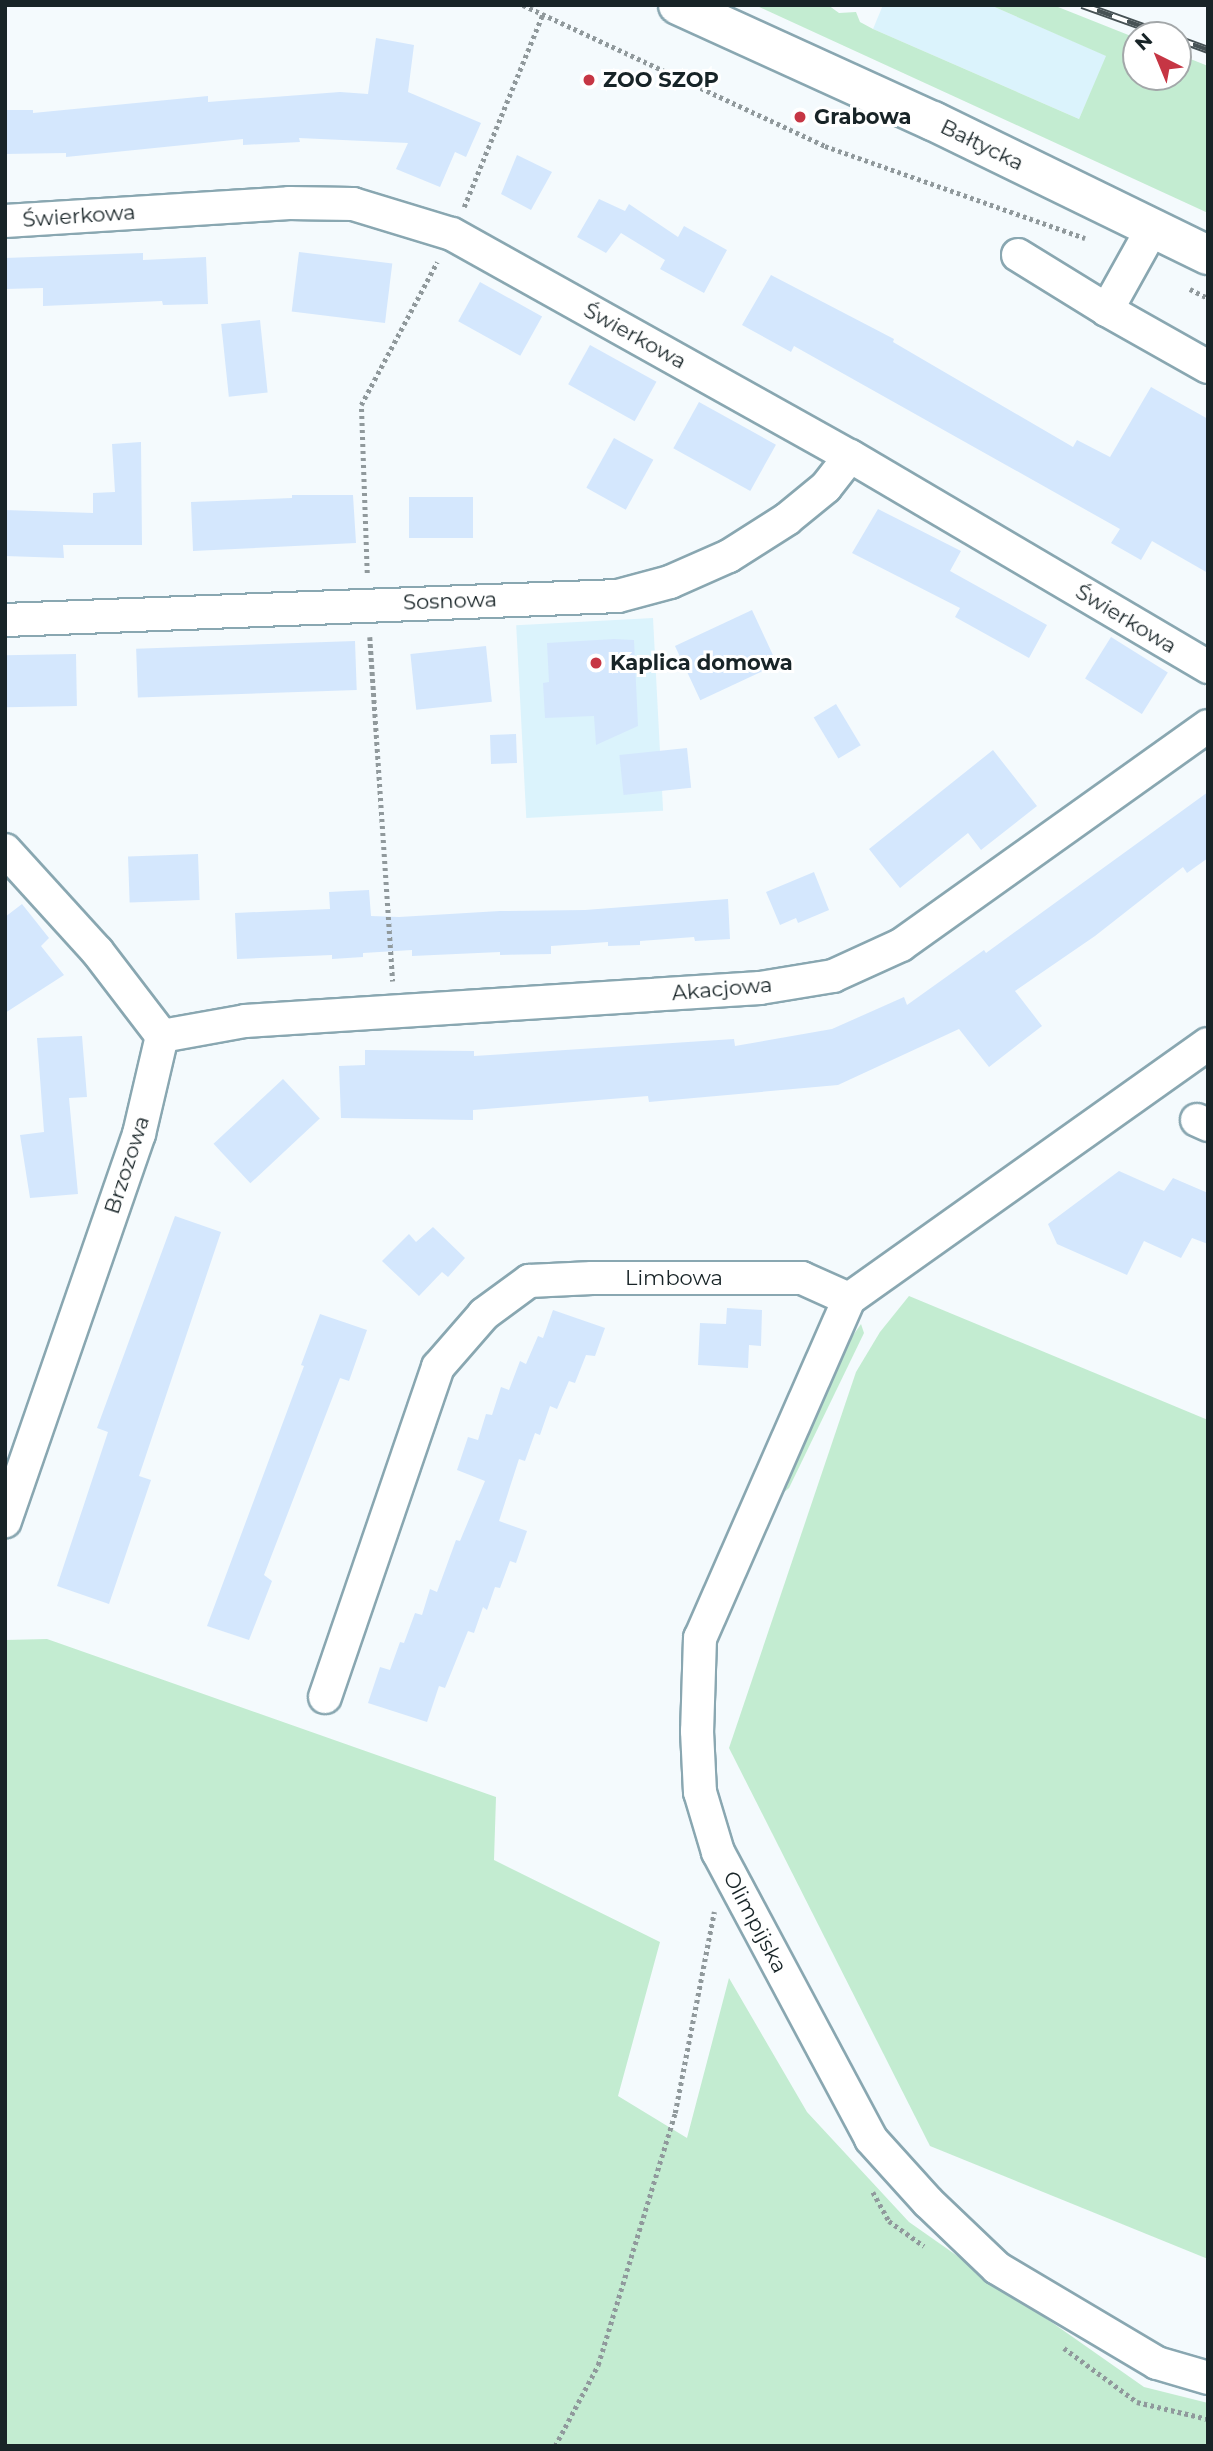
<!DOCTYPE html>
<meta charset="utf-8">
<style>
body{margin:0}
#map{position:relative;width:1213px;height:2451px;overflow:hidden;background:#f4fafd;font-family:Montserrat,sans-serif}
div>[style]{position:absolute}
.built>*{inset:0;background:#dbf3fc;transform-origin:0 0}
.green>*{inset:0;background:#c3ecd1}
.building>*{inset:0;background:#d4e7fd;transform-origin:0 0}
.path>*{height:4.5px;margin-top:-2.25px;transform-origin:0;background:repeating-linear-gradient(90deg,#90999c 0 3.5px,transparent 0 7px)}
.roads{filter:drop-shadow(2px 0 #89a7b1) drop-shadow(-2px 0 #89a7b1) drop-shadow(0 2px #89a7b1) drop-shadow(0 -2px #89a7b1)}
.street>*{height:32px;margin:-16px;padding:0 16px;transform-origin:16px;border-radius:16px;background:#fff}
.secondary>*{height:38px;margin:-19px;padding:0 19px;transform-origin:19px;border-radius:19px;background:#fff}
.rail>*{height:8px;margin-top:-4px;transform-origin:0;background:repeating-linear-gradient(90deg,#fff 0 16px,#475255 0 32px);box-sizing:border-box;border-block:2px solid #475255}
.dots>*{width:19px;height:19px;translate:-50% -50%;box-sizing:border-box;border:4px solid #fff;border-radius:50%}
span{translate:-50% -50%;white-space:nowrap;text-align:center;line-height:1.15;-webkit-text-stroke:6px #fff;paint-order:stroke}
.poi-label{font-size:21px;color:#182427;font-weight:700}
.left{translate:0 -50%;text-align:left}
.street-label{font-size:21px;color:#182427}
.frame{position:absolute;inset:0;border:7px solid #182427;pointer-events:none}
.north{position:absolute;left:1122px;top:21px;width:70px;height:70px;box-sizing:border-box;background:#fff;border:2px solid #a3a7a9;border-radius:50%;rotate:317deg;font-size:19px;font-weight:700;line-height:28px;text-align:center;color:#182427}
.north::after{content:'';display:block;margin:auto;width:24px;height:32px;background:#c63644;clip-path:polygon(50% 0,100% 100%,50% 72%,0 100%)}
</style>
<div id="map">
<div class="built">
<div style="clip-path:polygon(883px 5px,990px 5px,1107px 56px,1079px 119px,873px 29px)"></div>
<div style="left:653px;top:618px;width:193px;height:137px;rotate:87deg"></div>
</div>
<div class="green">
<div style="clip-path:polygon(755px 5px,828px 5px,839px 13px,856px 12px,860px 22px,873px 29px,1079px 119px,1106px 56px,990px 5px,1053px 5px,1136px 38px,1136px 77px,1178px 77px,1178px 54px,1208px 66px,1208px 213px)"></div>
<div style="clip-path:polygon(909px 1296px,1208px 1420px,1208px 2259px,930px 2146px,729px 1748px,856px 1372px,880px 1332px)"></div>
<div style="clip-path:polygon(861px 1324px,864px 1333px,789px 1488px,783px 1493px,778px 1492px,844px 1348px)"></div>
<div style="clip-path:polygon(47px 1639px,496px 1797px,494px 1860px,660px 1942px,618px 2096px,687px 2138px,729px 1978px,807px 2112px,909px 2222px,1144px 2387px,1208px 2403px,1208px 2446px,5px 2446px,5px 1640px)"></div>
</div>
<div class="building">
<div style="clip-path:polygon(376px 38px,414px 45px,408px 92px,481px 123px,466px 157px,455px 152px,440px 187px,396px 169px,408px 143px,299px 138px,300px 142px,243px 145px,243px 139px,66px 157px,66px 153px,5px 154px,5px 110px,33px 110px,33px 113px,208px 96px,208px 102px,340px 92px,368px 94px)"></div>
<div style="clip-path:polygon(517px 155px,552px 172px,531px 210px,501px 194px)"></div>
<div style="clip-path:polygon(599px 199px,625px 211px,629px 204px,678px 237px,684px 226px,727px 250px,704px 293px,660px 269px,665px 260px,621px 233px,606px 253px,577px 237px)"></div>
<div style="left:299px;top:252px;width:94px;height:60px;rotate:7deg"></div>
<div style="clip-path:polygon(143px 253px,143px 260px,206px 257px,208px 304px,163px 305px,162px 301px,43px 306px,43px 288px,5px 289px,5px 258px)"></div>
<div style="clip-path:polygon(771px 275px,894px 339px,893px 342px,1073px 447px,1077px 440px,1110px 457px,1151px 387px,1208px 419px,1208px 573px,1152px 541px,1141px 560px,1111px 543px,1120px 529px,794px 346px,791px 352px,742px 325px)"></div>
<div style="left:480px;top:282px;width:71px;height:45px;rotate:29deg"></div>
<div style="left:260px;top:320px;width:73px;height:39px;rotate:84deg"></div>
<div style="left:590px;top:345px;width:76px;height:45px;rotate:29deg"></div>
<div style="left:699px;top:402px;width:88px;height:53px;rotate:29deg"></div>
<div style="left:614px;top:438px;width:45px;height:57px;rotate:29deg"></div>
<div style="clip-path:polygon(141px 442px,142px 545px,63px 545px,64px 558px,5px 556px,5px 510px,93px 513px,93px 493px,115px 492px,112px 444px)"></div>
<div style="clip-path:polygon(292px 495px,353px 495px,356px 543px,193px 551px,191px 502px,292px 498px)"></div>
<div style="left:473px;top:497px;width:41px;height:64px;rotate:90deg"></div>
<div style="clip-path:polygon(878px 509px,961px 551px,950px 571px,1047px 625px,1029px 658px,955px 617px,960px 608px,852px 553px)"></div>
<div style="left:752px;top:610px;width:60px;height:85px;rotate:65deg"></div>
<div style="left:1111px;top:637px;width:67px;height:49px;rotate:32deg"></div>
<div style="clip-path:polygon(614px 639px,634px 640px,638px 726px,596px 745px,594px 716px,545px 718px,543px 683px,549px 682px,547px 643px)"></div>
<div style="left:355px;top:641px;width:49px;height:219px;rotate:88deg"></div>
<div style="left:486px;top:646px;width:56px;height:76px;rotate:84deg"></div>
<div style="left:76px;top:654px;width:52px;height:71px;rotate:89deg"></div>
<div style="left:836px;top:704px;width:48px;height:26px;rotate:59deg"></div>
<div style="left:516px;top:734px;width:29px;height:26px;rotate:88deg"></div>
<div style="left:687px;top:748px;width:40px;height:68px;rotate:84deg"></div>
<div style="clip-path:polygon(993px 750px,1037px 806px,981px 850px,968px 833px,900px 888px,869px 849px)"></div>
<div style="clip-path:polygon(1208px 792px,1208px 858px,1187px 873px,1183px 867px,1095px 936px,1015px 991px,1042px 1026px,989px 1067px,959px 1029px,838px 1085px,649px 1102px,648px 1096px,473px 1110px,473px 1120px,341px 1118px,339px 1066px,365px 1065px,365px 1050px,474px 1051px,474px 1056px,734px 1039px,735px 1046px,832px 1029px,904px 997px,907px 1005px,984px 950px,986px 953px)"></div>
<div style="left:198px;top:854px;width:46px;height:70px;rotate:88deg"></div>
<div style="clip-path:polygon(814px 872px,829px 910px,798px 923px,796px 918px,780px 925px,766px 892px)"></div>
<div style="clip-path:polygon(369px 890px,371px 916px,399px 917px,500px 911px,585px 910px,728px 899px,730px 939px,695px 941px,694px 937px,640px 941px,640px 945px,608px 946px,608px 942px,551px 946px,551px 954px,500px 955px,500px 952px,412px 956px,412px 950px,363px 953px,363px 957px,332px 959px,332px 955px,237px 959px,235px 913px,330px 909px,329px 892px)"></div>
<div style="clip-path:polygon(22px 904px,49px 938px,41px 946px,64px 975px,5px 1013px,5px 917px)"></div>
<div style="clip-path:polygon(82px 1036px,87px 1097px,69px 1098px,78px 1194px,30px 1198px,20px 1135px,44px 1132px,37px 1038px)"></div>
<div style="left:283px;top:1079px;width:54px;height:95px;rotate:47deg"></div>
<div style="clip-path:polygon(1119px 1171px,1164px 1191px,1173px 1178px,1208px 1193px,1208px 1244px,1192px 1238px,1181px 1258px,1144px 1241px,1127px 1275px,1057px 1244px,1048px 1224px)"></div>
<div style="clip-path:polygon(175px 1216px,221px 1232px,139px 1476px,151px 1480px,109px 1604px,57px 1586px,108px 1432px,97px 1428px)"></div>
<div style="clip-path:polygon(433px 1227px,465px 1258px,448px 1277px,442px 1272px,419px 1296px,382px 1261px,409px 1234px,416px 1242px)"></div>
<div style="clip-path:polygon(727px 1308px,762px 1310px,761px 1346px,749px 1345px,748px 1368px,698px 1365px,700px 1323px,726px 1324px)"></div>
<div style="clip-path:polygon(553px 1310px,605px 1328px,595px 1356px,586px 1355px,575px 1383px,569px 1381px,557px 1409px,550px 1406px,540px 1435px,535px 1433px,525px 1461px,519px 1459px,499px 1521px,527px 1531px,516px 1563px,510px 1561px,500px 1588px,495px 1587px,487px 1610px,483px 1607px,474px 1633px,468px 1631px,445px 1688px,439px 1686px,427px 1722px,368px 1703px,380px 1667px,390px 1670px,400px 1642px,404px 1643px,415px 1613px,422px 1615px,430px 1589px,437px 1592px,456px 1540px,460px 1541px,485px 1481px,457px 1470px,468px 1437px,478px 1440px,486px 1414px,492px 1415px,501px 1387px,509px 1390px,520px 1361px,526px 1364px,538px 1336px,543px 1338px)"></div>
<div style="clip-path:polygon(320px 1314px,367px 1330px,349px 1381px,340px 1378px,264px 1575px,272px 1581px,249px 1640px,207px 1626px,304px 1366px,301px 1365px)"></div>
</div>
<div class="path">
<div style="left:523px;top:5px;width:333px;rotate:25deg"></div>
<div style="left:825px;top:146px;width:276px;rotate:19.5deg"></div>
<div style="left:464px;top:207px;width:209px;rotate:-67.8deg"></div>
<div style="left:1190px;top:289px;width:20px;rotate:27deg"></div>
<div style="left:367px;top:573px;width:168px;rotate:-92deg"></div>
<div style="left:361px;top:405px;width:162px;rotate:-62deg"></div>
<div style="left:370px;top:637px;width:345px;rotate:86.2deg"></div>
<div style="left:873px;top:2192px;width:33px;rotate:61deg"></div>
<div style="left:889px;top:2221px;width:43px;rotate:35.5deg"></div>
<div style="left:1064px;top:2348px;width:91px;rotate:36.5deg"></div>
<div style="left:1137px;top:2402px;width:73px;rotate:13.5deg"></div>
<div style="left:555px;top:2446px;width:92px;rotate:-62deg"></div>
<div style="left:598px;top:2365px;width:264px;rotate:-73deg"></div>
<div style="left:675px;top:2113px;width:205px;rotate:-79deg"></div>
</div>
<div class="roads">
<div class="street">
<div style="left:5px;top:221px;width:285px;rotate:-3.6deg"></div>
<div style="left:289px;top:203px;width:64px;rotate:0.9deg"></div>
<div style="left:353px;top:204px;width:103px;rotate:16.9deg"></div>
<div style="left:452px;top:234px;width:456px;rotate:29.2deg"></div>
<div style="left:850px;top:456px;width:416px;rotate:30.5deg"></div>
<div style="left:1152px;top:229px;width:93px;rotate:119.1deg"></div>
<div style="left:1107px;top:310px;width:116px;rotate:29.4deg"></div>
<div style="left:1018px;top:255px;width:105px;rotate:31.7deg"></div>
<div style="left:5px;top:620px;width:613px;rotate:-2.24deg"></div>
<div style="left:618px;top:596px;width:54px;rotate:-15.1deg"></div>
<div style="left:670px;top:582px;width:64px;rotate:-23.8deg"></div>
<div style="left:729px;top:556px;width:69px;rotate:-32.5deg"></div>
<div style="left:787px;top:519px;width:50px;rotate:-39.4deg"></div>
<div style="left:826px;top:487px;width:39px;rotate:-52deg"></div>
<div style="left:5px;top:850px;width:137px;rotate:47.7deg"></div>
<div style="left:97px;top:951px;width:107px;rotate:52.6deg"></div>
<div style="left:162px;top:1036px;width:101px;rotate:103.2deg"></div>
<div style="left:139px;top:1134px;width:410px;rotate:109.1deg"></div>
<div style="left:162px;top:1036px;width:84px;rotate:-10.2deg"></div>
<div style="left:245px;top:1021px;width:516px;rotate:-3.67deg"></div>
<div style="left:760px;top:988px;width:74px;rotate:-9.3deg"></div>
<div style="left:833px;top:976px;width:75px;rotate:-24.5deg"></div>
<div style="left:901px;top:945px;width:377px;rotate:-35.5deg"></div>
<div style="left:1197px;top:1120px;width:12px;rotate:24deg"></div>
<div style="left:849px;top:1299px;width:370px;rotate:113.7deg"></div>
<div style="left:700px;top:1638px;width:93px;rotate:91.8deg"></div>
<div style="left:697px;top:1731px;width:61px;rotate:87.2deg"></div>
<div style="left:700px;top:1792px;width:63px;rotate:73.3deg"></div>
<div style="left:718px;top:1852px;width:325px;rotate:61.9deg"></div>
<div style="left:871px;top:2139px;width:85px;rotate:47.9deg"></div>
<div style="left:928px;top:2202px;width:95px;rotate:43.7deg"></div>
<div style="left:997px;top:2268px;width:186px;rotate:30.7deg"></div>
<div style="left:1157px;top:2363px;width:53px;rotate:16.4deg"></div>
<div style="left:849px;top:1299px;width:440px;rotate:-35.4deg"></div>
<div style="left:325px;top:1697px;width:349px;rotate:-71.1deg"></div>
<div style="left:438px;top:1367px;width:70px;rotate:-49deg"></div>
<div style="left:484px;top:1314px;width:56px;rotate:-36.3deg"></div>
<div style="left:529px;top:1281px;width:63px;rotate:-2.7deg"></div>
<div style="left:592px;top:1278px;width:210px"></div>
<div style="left:802px;top:1278px;width:51px;rotate:24.1deg"></div>
</div>
<div class="secondary">
<div style="left:678px;top:5px;width:280px;rotate:24.5deg"></div>
<div style="left:933px;top:121px;width:306px;rotate:26deg"></div>
</div>
</div>
<div class="rail">
<div style="left:1082px;top:5px;width:89px;rotate:19.7deg"></div>
<div style="left:1178px;top:39px;width:32px;rotate:20deg"></div>
</div>
<div class="dots">
<div style="left:589px;top:80px;background:#c63644"></div>
<div style="left:800px;top:117px;background:#c63644"></div>
<div style="left:596px;top:663px;background:#c63644"></div>
</div>
<div class="poi-label">
<span class="left" style="left:603px;top:80px">ZOO SZOP</span>
<span class="left" style="left:814px;top:117px">Grabowa</span>
<span class="left" style="left:610px;top:663px">Kaplica domowa</span>
</div>
<div class="street-label">
<span style="left:982px;top:145px;rotate:26deg">Bałtycka</span>
<span style="left:79px;top:216px;rotate:-4deg">Świerkowa</span>
<span style="left:635px;top:336px;rotate:29deg">Świerkowa</span>
<span style="left:450px;top:601px;rotate:-2deg">Sosnowa</span>
<span style="left:1126px;top:619px;rotate:31deg">Świerkowa</span>
<span style="left:722px;top:989px;rotate:-5deg">Akacjowa</span>
<span style="left:127px;top:1165px;rotate:-72deg">Brzozowa</span>
<span style="left:674px;top:1278px">Limbowa</span>
<span style="left:755px;top:1922px;rotate:62deg">Olimpijska</span>
</div>
<div class="frame"></div>
<div class="north">N</div>
</div>
